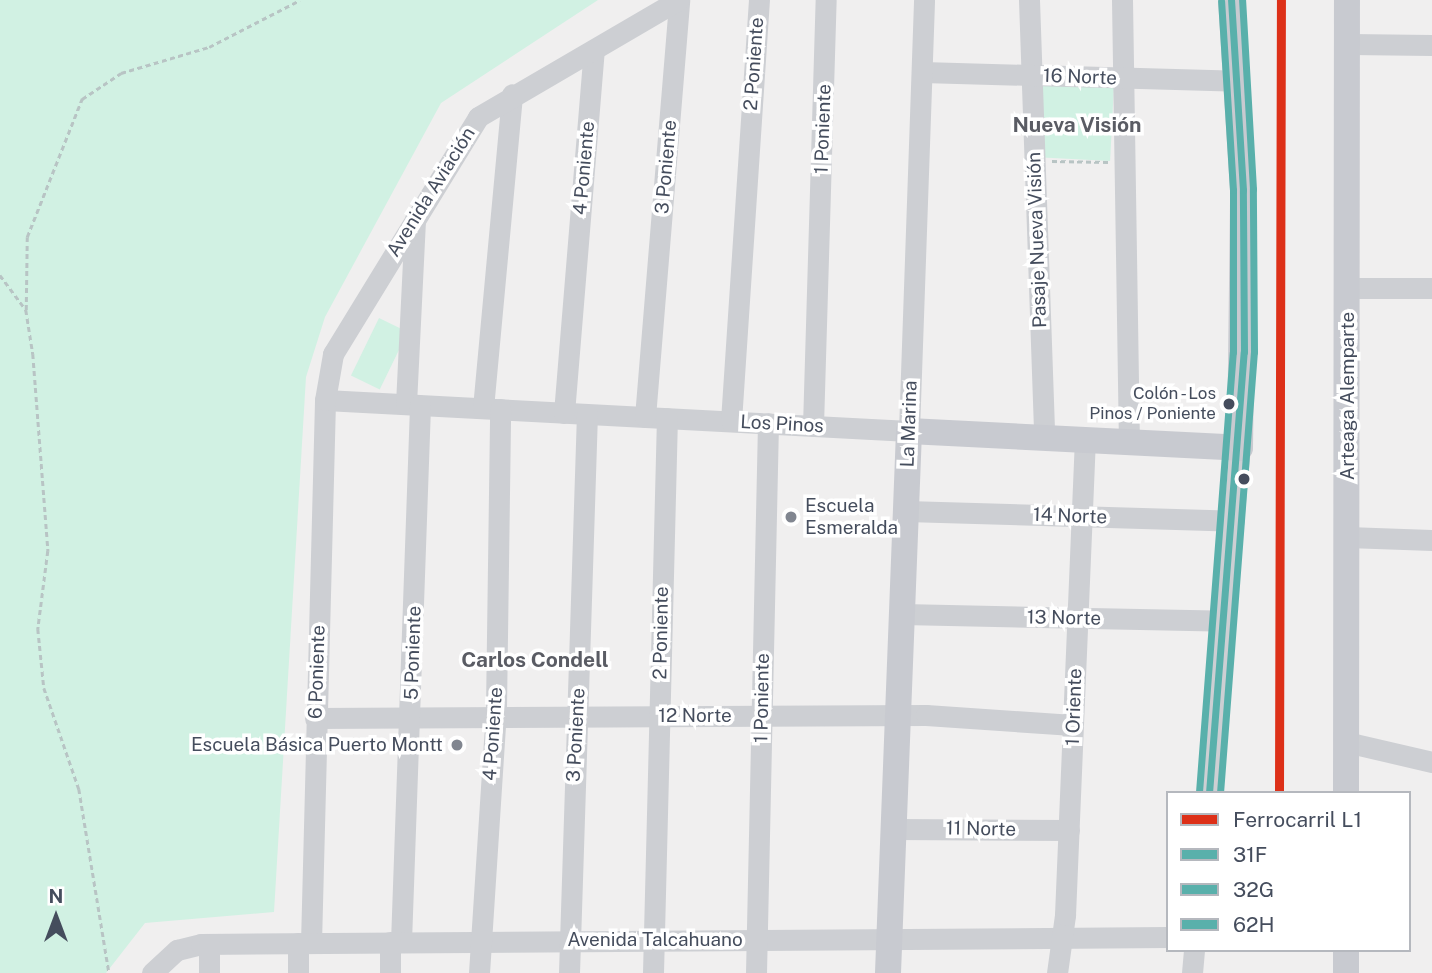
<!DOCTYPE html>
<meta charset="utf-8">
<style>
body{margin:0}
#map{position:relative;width:1432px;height:973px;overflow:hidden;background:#f0efef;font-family:"Public Sans",sans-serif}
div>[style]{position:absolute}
.green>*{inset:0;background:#d1f1e3;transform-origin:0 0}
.path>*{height:2.5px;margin-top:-1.25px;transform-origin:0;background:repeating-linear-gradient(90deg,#b8c4c4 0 5px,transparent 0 8.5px)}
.minor>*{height:21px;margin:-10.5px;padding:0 10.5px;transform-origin:10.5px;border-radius:10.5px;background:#cdcfd3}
.major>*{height:26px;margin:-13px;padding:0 13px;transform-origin:13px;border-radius:13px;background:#c8cad0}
.bus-1>*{height:7px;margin:-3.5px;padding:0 3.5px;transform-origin:3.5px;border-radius:3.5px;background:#59b0ab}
.bus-2>*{height:7px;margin:-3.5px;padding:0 3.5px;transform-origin:3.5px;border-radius:3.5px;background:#59b0ab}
.bus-3>*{height:7px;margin:-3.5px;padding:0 3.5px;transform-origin:3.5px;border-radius:3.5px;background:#59b0ab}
.rail-1>*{height:9px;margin:-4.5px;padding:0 4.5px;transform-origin:4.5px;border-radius:4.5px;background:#dd3018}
.dots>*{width:19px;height:19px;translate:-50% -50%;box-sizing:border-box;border:4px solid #fff;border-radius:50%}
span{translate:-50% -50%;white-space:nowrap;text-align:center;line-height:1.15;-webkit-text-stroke:7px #fff;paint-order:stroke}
.bus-label{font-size:17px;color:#454d5d}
.right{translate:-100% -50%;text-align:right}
.street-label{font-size:19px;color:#454d5d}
.poi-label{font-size:19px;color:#454d5d}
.left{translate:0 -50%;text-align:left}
.neighbourhood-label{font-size:21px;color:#5a5c64;font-weight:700}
.legend{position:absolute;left:1166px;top:791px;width:245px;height:161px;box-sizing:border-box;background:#fff;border:2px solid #b5b8be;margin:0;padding:9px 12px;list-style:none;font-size:21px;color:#454d5d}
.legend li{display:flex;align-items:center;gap:14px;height:35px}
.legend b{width:35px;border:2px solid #b5b8be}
.north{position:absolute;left:21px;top:882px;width:70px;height:70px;-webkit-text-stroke:5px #fff;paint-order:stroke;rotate:0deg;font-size:19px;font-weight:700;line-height:28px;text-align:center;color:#454d5d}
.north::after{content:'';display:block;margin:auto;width:24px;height:32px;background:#454d5d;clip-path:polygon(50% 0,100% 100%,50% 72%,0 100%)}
</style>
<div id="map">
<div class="green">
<div style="clip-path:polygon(0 0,598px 0,441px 103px,325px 317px,306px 377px,274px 912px,145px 923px,106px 973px,0 973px)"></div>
<div style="left:1037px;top:84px;width:77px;height:73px;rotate:3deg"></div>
<div style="left:379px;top:318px;width:32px;height:64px;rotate:26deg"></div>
</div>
<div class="path">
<div style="left:1052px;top:161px;width:56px;rotate:1deg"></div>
<div style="left:0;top:275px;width:44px;rotate:53.4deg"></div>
<div style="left:26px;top:310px;width:45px;rotate:81deg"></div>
<div style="left:33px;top:354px;width:198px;rotate:85.6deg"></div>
<div style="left:48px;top:551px;width:79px;rotate:97.3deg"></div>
<div style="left:38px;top:629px;width:59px;rotate:84.2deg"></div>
<div style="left:44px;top:688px;width:107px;rotate:70.9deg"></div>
<div style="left:79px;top:789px;width:186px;rotate:80.7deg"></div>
<div style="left:26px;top:310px;width:73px;rotate:-89.2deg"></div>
<div style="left:27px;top:237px;width:149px;rotate:-68.3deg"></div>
<div style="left:82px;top:99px;width:47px;rotate:-33.7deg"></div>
<div style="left:121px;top:73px;width:92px;rotate:-16.5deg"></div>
<div style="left:209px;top:47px;width:102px;rotate:-27.3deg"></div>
</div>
<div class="minor">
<div style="left:1029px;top:0;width:438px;rotate:88deg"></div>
<div style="left:1122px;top:0;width:442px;rotate:89.1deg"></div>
<div style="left:1349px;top:44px;width:83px;rotate:0.7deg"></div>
<div style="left:922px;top:72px;width:315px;rotate:1.6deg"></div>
<div style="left:1348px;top:288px;width:84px"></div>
<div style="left:325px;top:400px;width:585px;rotate:3.04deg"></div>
<div style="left:909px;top:431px;width:431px;rotate:-88deg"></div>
<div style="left:406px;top:404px;width:186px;rotate:-87.2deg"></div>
<div style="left:483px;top:408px;width:315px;rotate:-84.7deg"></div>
<div style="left:564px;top:413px;width:364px;rotate:-85.3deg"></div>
<div style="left:645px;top:417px;width:418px;rotate:-85.3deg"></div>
<div style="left:731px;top:421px;width:422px;rotate:-86.2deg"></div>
<div style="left:813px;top:426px;width:426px;rotate:-88.3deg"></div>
<div style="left:906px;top:511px;width:328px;rotate:1.7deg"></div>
<div style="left:1347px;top:537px;width:85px;rotate:2deg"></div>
<div style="left:902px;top:614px;width:324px;rotate:1.2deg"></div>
<div style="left:315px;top:718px;width:611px;rotate:-0.28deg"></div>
<div style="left:926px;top:715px;width:147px;rotate:3.9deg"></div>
<div style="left:1346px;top:742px;width:88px;rotate:13.1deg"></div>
<div style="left:1209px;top:793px;width:346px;rotate:-84.9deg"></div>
<div style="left:894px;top:829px;width:175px;rotate:0.3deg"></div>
<div style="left:401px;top:942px;width:537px;rotate:-87.97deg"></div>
<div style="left:311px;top:943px;width:543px;rotate:-88.52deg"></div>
<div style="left:325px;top:400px;width:47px;rotate:-80.1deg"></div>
<div style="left:333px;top:354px;width:278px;rotate:-58.5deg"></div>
<div style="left:478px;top:117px;width:232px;rotate:-30.3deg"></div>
<div style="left:152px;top:973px;width:34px;rotate:-43deg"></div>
<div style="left:177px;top:950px;width:25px;rotate:-14deg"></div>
<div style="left:201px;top:944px;width:967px;rotate:-0.41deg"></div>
<div style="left:209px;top:973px;width:29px;rotate:-90deg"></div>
<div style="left:298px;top:973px;width:30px;rotate:-90deg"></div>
<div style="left:390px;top:973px;width:31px;rotate:-90deg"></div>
<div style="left:479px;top:973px;width:266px;rotate:-86.3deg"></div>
<div style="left:496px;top:708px;width:299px;rotate:-89.2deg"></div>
<div style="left:569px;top:973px;width:559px;rotate:-88.16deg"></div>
<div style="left:653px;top:973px;width:555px;rotate:-88.56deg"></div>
<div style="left:756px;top:973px;width:550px;rotate:-88.75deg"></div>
<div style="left:1057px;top:973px;width:59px;rotate:-82.1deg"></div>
<div style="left:1065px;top:915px;width:475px;rotate:-87.6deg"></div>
<div style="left:1192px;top:973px;width:23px;rotate:-85deg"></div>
</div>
<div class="major">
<div style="left:1346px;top:793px;width:793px;rotate:-89.93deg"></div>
<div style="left:888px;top:973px;width:542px;rotate:-87.78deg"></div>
<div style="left:909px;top:431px;width:331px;rotate:2.9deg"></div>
<div style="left:1240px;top:448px;width:258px;rotate:-89.3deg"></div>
<div style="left:1243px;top:190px;width:190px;rotate:-93.6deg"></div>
<div style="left:1346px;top:973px;width:23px;rotate:-90deg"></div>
</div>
<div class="bus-1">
<div style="left:1209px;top:793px;width:442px;rotate:-85.5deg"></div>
<div style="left:1244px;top:352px;width:162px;rotate:-90.4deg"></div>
<div style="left:1243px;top:190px;width:190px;rotate:-93.6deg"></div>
</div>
<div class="bus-2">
<div style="left:1220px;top:793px;width:442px;rotate:-85.6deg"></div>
<div style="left:1254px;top:352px;width:163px;rotate:-90.4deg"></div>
<div style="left:1253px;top:189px;width:189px;rotate:-93.3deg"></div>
</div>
<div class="bus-3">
<div style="left:1199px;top:792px;width:441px;rotate:-85.6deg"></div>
<div style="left:1233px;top:352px;width:162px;rotate:-90deg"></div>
<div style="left:1233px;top:190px;width:189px;rotate:-93.6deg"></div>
</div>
<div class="rail-1">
<div style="left:1279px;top:793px;width:793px;rotate:-89.86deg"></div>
</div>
<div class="dots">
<div style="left:1229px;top:404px;background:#454d5d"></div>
<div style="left:1244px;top:479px;background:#454d5d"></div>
<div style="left:791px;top:517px;background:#818690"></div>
<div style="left:457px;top:745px;background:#818690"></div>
</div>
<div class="bus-label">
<span class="right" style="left:1216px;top:404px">Colón - Los<br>Pinos / Poniente</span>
</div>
<div class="street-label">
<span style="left:754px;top:64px;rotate:-86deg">2 Poniente</span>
<span style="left:1080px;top:77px;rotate:2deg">16 Norte</span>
<span style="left:823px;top:129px;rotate:-88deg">1 Poniente</span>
<span style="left:666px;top:167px;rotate:-85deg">3 Poniente</span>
<span style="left:584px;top:168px;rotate:-85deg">4 Poniente</span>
<span style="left:431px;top:192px;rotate:-58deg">Avenida Aviación</span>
<span style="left:1037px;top:240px;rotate:-92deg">Pasaje Nueva Visión</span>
<span style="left:1348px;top:396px;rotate:-90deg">Arteaga Alemparte</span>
<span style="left:782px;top:424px;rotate:3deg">Los Pinos</span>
<span style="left:909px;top:424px;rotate:-88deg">La Marina</span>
<span style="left:1070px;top:516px;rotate:2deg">14 Norte</span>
<span style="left:1064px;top:618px;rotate:1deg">13 Norte</span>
<span style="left:661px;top:633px;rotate:-89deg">2 Poniente</span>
<span style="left:413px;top:653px;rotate:-88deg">5 Poniente</span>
<span style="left:317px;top:672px;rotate:-88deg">6 Poniente</span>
<span style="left:762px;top:698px;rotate:-89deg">1 Poniente</span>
<span style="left:1074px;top:707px;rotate:-88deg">1 Oriente</span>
<span style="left:695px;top:716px">12 Norte</span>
<span style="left:493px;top:734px;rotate:-86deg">4 Poniente</span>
<span style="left:576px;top:735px;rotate:-87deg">3 Poniente</span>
<span style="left:981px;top:829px;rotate:1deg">11 Norte</span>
<span style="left:655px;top:940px">Avenida Talcahuano</span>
</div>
<div class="poi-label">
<span class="left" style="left:805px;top:517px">Escuela<br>Esmeralda</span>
<span class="right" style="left:443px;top:745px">Escuela Básica Puerto Montt</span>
</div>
<div class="neighbourhood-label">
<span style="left:1077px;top:125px">Nueva Visión</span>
<span style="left:535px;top:660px">Carlos Condell</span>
</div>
<ul class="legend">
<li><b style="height:9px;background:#dd3018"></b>Ferrocarril L1</li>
<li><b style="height:9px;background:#59b0ab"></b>31F</li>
<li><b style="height:9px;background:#59b0ab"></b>32G</li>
<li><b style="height:9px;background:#59b0ab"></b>62H</li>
</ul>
<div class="north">N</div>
</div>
